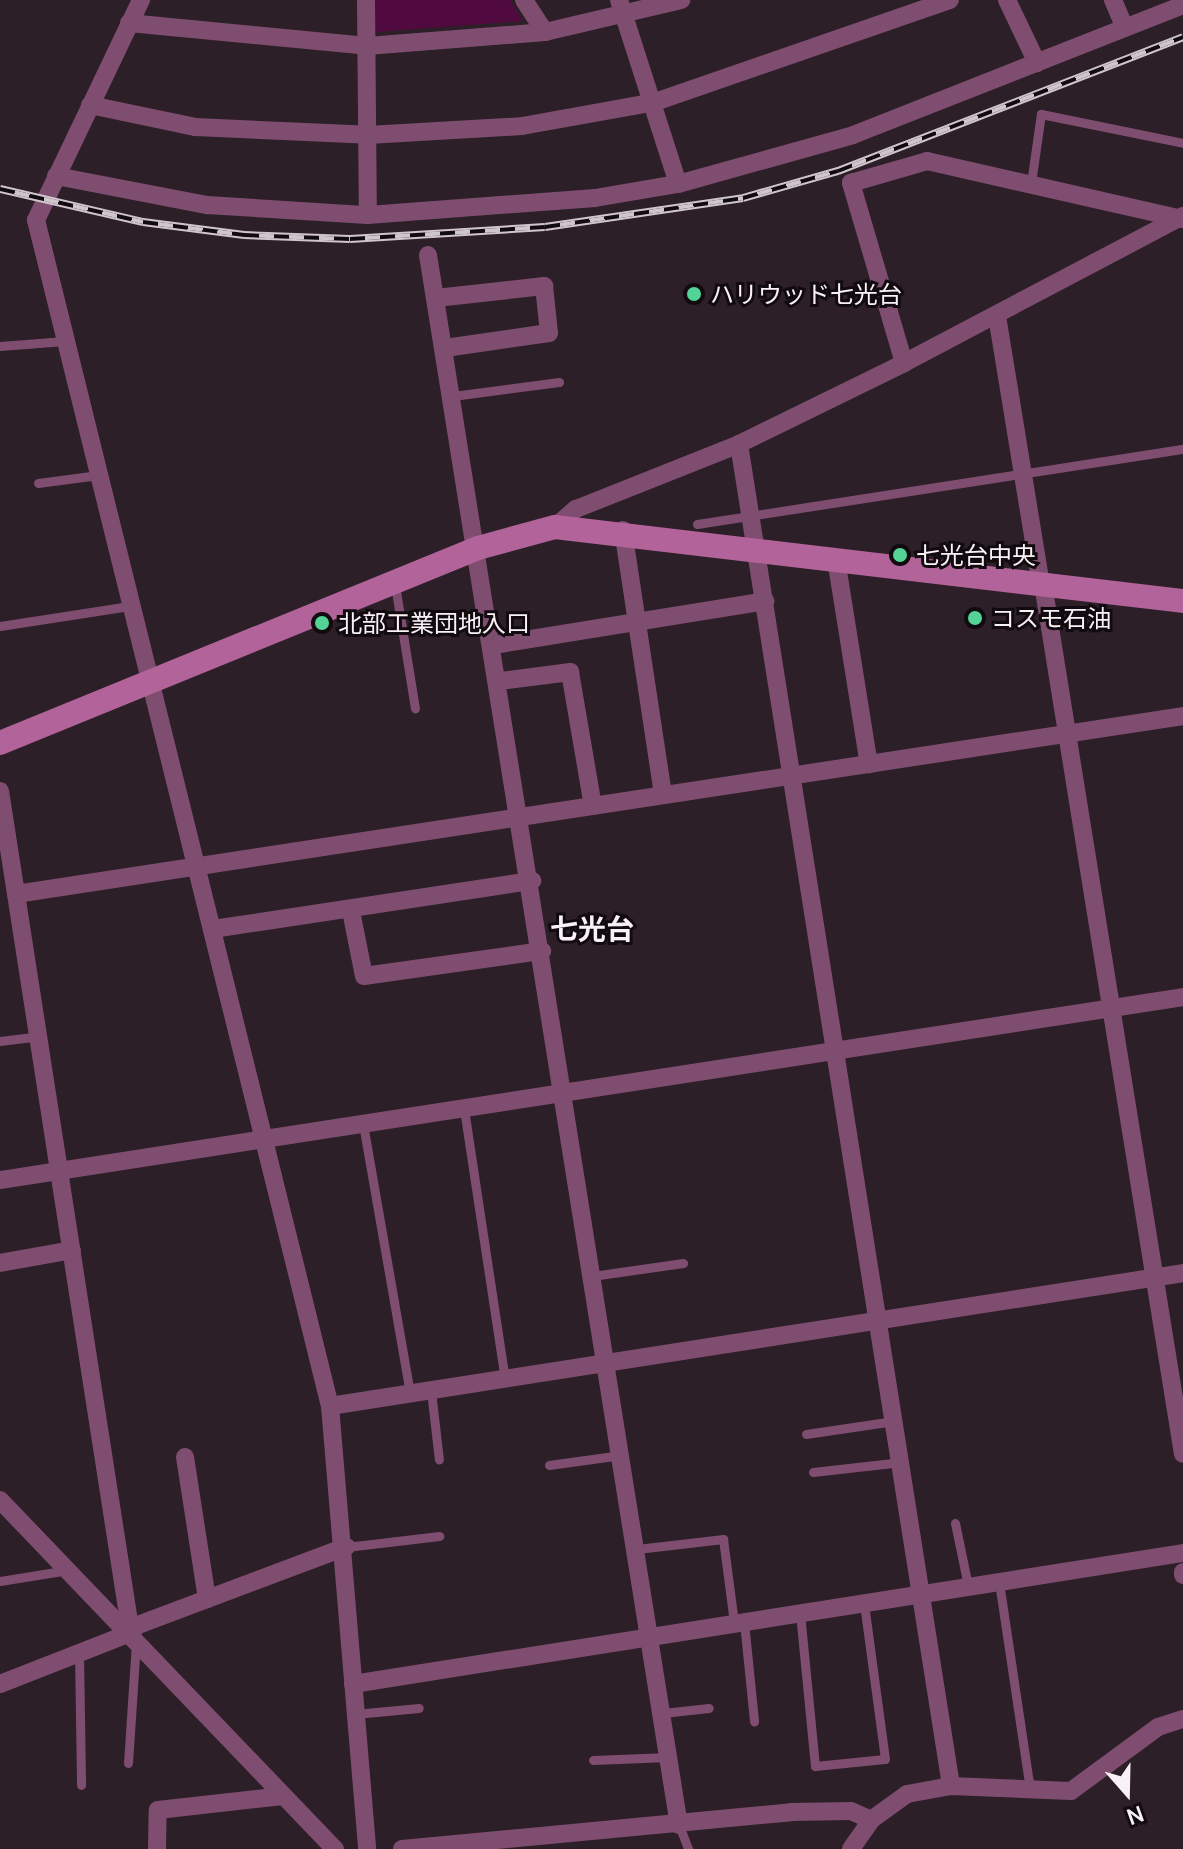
<!DOCTYPE html>
<meta charset="utf-8">
<style>
body{margin:0}
#map{position:relative;width:1183px;height:1849px;overflow:hidden;background:#2c1f27;font-family:Manrope,"Noto Sans JP",sans-serif}
div>[style]{position:absolute}
.green>*{inset:0;background:#500a40}
.lane>*{height:9px;margin:-4.5px;padding:0 4.5px;transform-origin:4.5px;border-radius:4.5px;background:#7f4d6f}
.street>*{height:18px;margin:-9px;padding:0 9px;transform-origin:9px;border-radius:9px;background:#7f4d6f}
.secondary>*{height:24px;margin:-12px;padding:0 12px;transform-origin:12px;border-radius:12px;background:#b2639a}
.rail>*{height:8px;margin-top:-4px;transform-origin:0;background:repeating-linear-gradient(90deg,#110b0f 0 15px,#cfc5cb 0 30px);box-sizing:border-box;border-block:2px solid #cfc5cb}
.dots>*{width:22px;height:22px;translate:-50% -50%;box-sizing:border-box;border:4px solid #110b0f;border-radius:50%}
span{translate:-50% -50%;white-space:nowrap;text-align:center;line-height:1.15;-webkit-text-stroke:6px #110b0f;paint-order:stroke}
.poi-label{font-size:24px;color:#faf1f6}
.left{translate:0 -50%;text-align:left}
.quarter-label{font-size:28px;color:#faf1f6;font-weight:700}
.north{position:absolute;left:1087px;top:1753px;width:80px;height:80px;-webkit-text-stroke:6px #110b0f;paint-order:stroke;rotate:160deg;font-size:22px;font-weight:700;line-height:32px;text-align:center;color:#faf1f6}
.north::after{content:'';display:block;margin:auto;width:28px;height:36px;background:#faf1f6;clip-path:polygon(50% 0,100% 100%,50% 72%,0 100%)}
</style>
<div id="map">
<div class="green">
<div style="clip-path:polygon(376px 0,510px 0,523px 21px,375px 32px)"></div>
</div>
<div class="lane">
<div style="left:1031px;top:183px;width:70px;rotate:-81.8deg"></div>
<div style="left:1041px;top:114px;width:145px;rotate:11.5deg"></div>
<div style="left:0;top:346px;width:65px;rotate:-4.4deg"></div>
<div style="left:453px;top:396px;width:107px;rotate:-7.5deg"></div>
<div style="left:38px;top:483px;width:61px;rotate:-7.6deg"></div>
<div style="left:697px;top:524px;width:492px;rotate:-8.8deg"></div>
<div style="left:395px;top:585px;width:125px;rotate:80.8deg"></div>
<div style="left:0;top:626px;width:131px;rotate:-8.8deg"></div>
<div style="left:0;top:1041px;width:39px;rotate:-7deg"></div>
<div style="left:464px;top:1109px;width:274px;rotate:81.4deg"></div>
<div style="left:363px;top:1124px;width:274px;rotate:80.1deg"></div>
<div style="left:592px;top:1276px;width:92px;rotate:-8.1deg"></div>
<div style="left:431px;top:1391px;width:69px;rotate:83.4deg"></div>
<div style="left:806px;top:1434px;width:89px;rotate:-8.4deg"></div>
<div style="left:549px;top:1465px;width:73px;rotate:-7.9deg"></div>
<div style="left:813px;top:1472px;width:89px;rotate:-6.5deg"></div>
<div style="left:955px;top:1523px;width:64px;rotate:78.3deg"></div>
<div style="left:346px;top:1547px;width:94px;rotate:-6.7deg"></div>
<div style="left:637px;top:1549px;width:87px;rotate:-6.6deg"></div>
<div style="left:723px;top:1539px;width:85px;rotate:82.5deg"></div>
<div style="left:0;top:1581px;width:69px;rotate:-9.2deg"></div>
<div style="left:999px;top:1582px;width:209px;rotate:81.5deg"></div>
<div style="left:800px;top:1613px;width:154px;rotate:84.4deg"></div>
<div style="left:815px;top:1766px;width:70px;rotate:-5.7deg"></div>
<div style="left:885px;top:1759px;width:157px;rotate:-97.7deg"></div>
<div style="left:744px;top:1622px;width:100px;rotate:84.2deg"></div>
<div style="left:79px;top:1653px;width:132px;rotate:89.1deg"></div>
<div style="left:663px;top:1713px;width:46px;rotate:-6.2deg"></div>
<div style="left:355px;top:1714px;width:64px;rotate:-5.4deg"></div>
<div style="left:593px;top:1760px;width:76px;rotate:-2.3deg"></div>
<div style="left:128px;top:1763px;width:121px;rotate:-86.2deg"></div>
<div style="left:679px;top:1825px;width:26px;rotate:69deg"></div>
</div>
<div class="street">
<div style="left:141px;top:0;width:244px;rotate:115.5deg"></div>
<div style="left:36px;top:220px;width:1222px;rotate:76.08deg"></div>
<div style="left:330px;top:1406px;width:445px;rotate:85.2deg"></div>
<div style="left:366px;top:0;width:215px;rotate:89.5deg"></div>
<div style="left:524px;top:0;width:38px;rotate:57deg"></div>
<div style="left:619px;top:0;width:193px;rotate:72.2deg"></div>
<div style="left:1007px;top:0;width:70px;rotate:64.5deg"></div>
<div style="left:1113px;top:0;width:30px;rotate:67deg"></div>
<div style="left:129px;top:23px;width:239px;rotate:5.5deg"></div>
<div style="left:367px;top:46px;width:179px;rotate:-4.5deg"></div>
<div style="left:545px;top:32px;width:140px;rotate:-13.2deg"></div>
<div style="left:90px;top:105px;width:107px;rotate:11.8deg"></div>
<div style="left:195px;top:127px;width:173px;rotate:2.6deg"></div>
<div style="left:368px;top:135px;width:154px;rotate:-3.3deg"></div>
<div style="left:522px;top:126px;width:135px;rotate:-10.2deg"></div>
<div style="left:655px;top:102px;width:312px;rotate:-19.1deg"></div>
<div style="left:56px;top:176px;width:154px;rotate:10.9deg"></div>
<div style="left:207px;top:205px;width:161px;rotate:3.6deg"></div>
<div style="left:368px;top:215px;width:228px;rotate:-4.3deg"></div>
<div style="left:595px;top:198px;width:84px;rotate:-9.6deg"></div>
<div style="left:678px;top:184px;width:182px;rotate:-15.6deg"></div>
<div style="left:853px;top:135px;width:355px;rotate:-21.5deg"></div>
<div style="left:428px;top:255px;width:1590px;rotate:80.92deg"></div>
<div style="left:436px;top:298px;width:109px;rotate:-6.3deg"></div>
<div style="left:544px;top:286px;width:47px;rotate:83.9deg"></div>
<div style="left:549px;top:333px;width:105px;rotate:171.8deg"></div>
<div style="left:997px;top:316px;width:272px;rotate:80.7deg"></div>
<div style="left:904px;top:363px;width:188px;rotate:-106.4deg"></div>
<div style="left:851px;top:183px;width:79px;rotate:-16.1deg"></div>
<div style="left:927px;top:161px;width:262px;rotate:12.8deg"></div>
<div style="left:739px;top:444px;width:1359px;rotate:81.02deg"></div>
<div style="left:555px;top:527px;width:28px;rotate:-41deg"></div>
<div style="left:576px;top:509px;width:175px;rotate:-21.7deg"></div>
<div style="left:739px;top:444px;width:184px;rotate:-26.1deg"></div>
<div style="left:904px;top:363px;width:315px;rotate:-27.8deg"></div>
<div style="left:623px;top:530px;width:268px;rotate:81.4deg"></div>
<div style="left:836px;top:559px;width:208px;rotate:80.9deg"></div>
<div style="left:1043px;top:584px;width:881px;rotate:80.86deg"></div>
<div style="left:494px;top:645px;width:275px;rotate:-9.2deg"></div>
<div style="left:500px;top:681px;width:71px;rotate:-7.3deg"></div>
<div style="left:570px;top:672px;width:136px;rotate:80.3deg"></div>
<div style="left:0;top:791px;width:847px;rotate:81.17deg"></div>
<div style="left:16px;top:894px;width:1180px;rotate:-8.67deg"></div>
<div style="left:351px;top:911px;width:66px;rotate:78.7deg"></div>
<div style="left:364px;top:976px;width:180px;rotate:-8deg"></div>
<div style="left:213px;top:929px;width:323px;rotate:-8.6deg"></div>
<div style="left:0;top:1180px;width:1197px;rotate:-8.79deg"></div>
<div style="left:0;top:1263px;width:73px;rotate:-10.2deg"></div>
<div style="left:330px;top:1406px;width:863px;rotate:-8.86deg"></div>
<div style="left:185px;top:1457px;width:144px;rotate:81.2deg"></div>
<div style="left:0;top:1500px;width:484px;rotate:46.2deg"></div>
<div style="left:1183px;top:1572px;width:3px;rotate:90deg"></div>
<div style="left:130px;top:1628px;width:231px;rotate:-20.6deg"></div>
<div style="left:0;top:1684px;width:143px;rotate:-21.4deg"></div>
<div style="left:353px;top:1684px;width:840px;rotate:-8.97deg"></div>
<div style="left:157px;top:1849px;width:39px;rotate:-89deg"></div>
<div style="left:158px;top:1810px;width:126px;rotate:-6.4deg"></div>
<div style="left:402px;top:1849px;width:391px;rotate:-5.4deg"></div>
<div style="left:791px;top:1812px;width:60px;rotate:-1deg"></div>
<div style="left:851px;top:1811px;width:22px;rotate:24deg"></div>
<div style="left:851px;top:1849px;width:35px;rotate:-55deg"></div>
<div style="left:871px;top:1820px;width:44px;rotate:-35.8deg"></div>
<div style="left:907px;top:1794px;width:45px;rotate:-10.3deg"></div>
<div style="left:951px;top:1786px;width:120px;rotate:2.4deg"></div>
<div style="left:1071px;top:1791px;width:108px;rotate:-36.3deg"></div>
<div style="left:1158px;top:1727px;width:26px;rotate:-18deg"></div>
</div>
<div class="secondary">
<div style="left:0;top:743px;width:516px;rotate:-22.19deg"></div>
<div style="left:478px;top:548px;width:80px;rotate:-15.3deg"></div>
<div style="left:555px;top:527px;width:632px;rotate:6.72deg"></div>
</div>
<div class="rail">
<div style="left:0;top:189px;width:147px;rotate:13deg"></div>
<div style="left:143px;top:222px;width:102px;rotate:7.3deg"></div>
<div style="left:244px;top:235px;width:106px;rotate:2.2deg"></div>
<div style="left:350px;top:239px;width:195px;rotate:-3.5deg"></div>
<div style="left:545px;top:227px;width:200px;rotate:-8.3deg"></div>
<div style="left:743px;top:198px;width:99px;rotate:-15.9deg"></div>
<div style="left:838px;top:171px;width:370px;rotate:-21.2deg"></div>
</div>
<div class="dots">
<div style="left:694px;top:294px;background:#53d396"></div>
<div style="left:900px;top:555px;background:#53d396"></div>
<div style="left:975px;top:618px;background:#53d396"></div>
<div style="left:322px;top:623px;background:#53d396"></div>
</div>
<div class="poi-label">
<span class="left" style="left:710px;top:294px">ハリウッド七光台</span>
<span class="left" style="left:916px;top:555px">七光台中央</span>
<span class="left" style="left:991px;top:618px">コスモ石油</span>
<span class="left" style="left:338px;top:623px">北部工業団地入口</span>
</div>
<div class="quarter-label">
<span style="left:592px;top:928px">七光台</span>
</div>
<div class="north">N</div>
</div>
